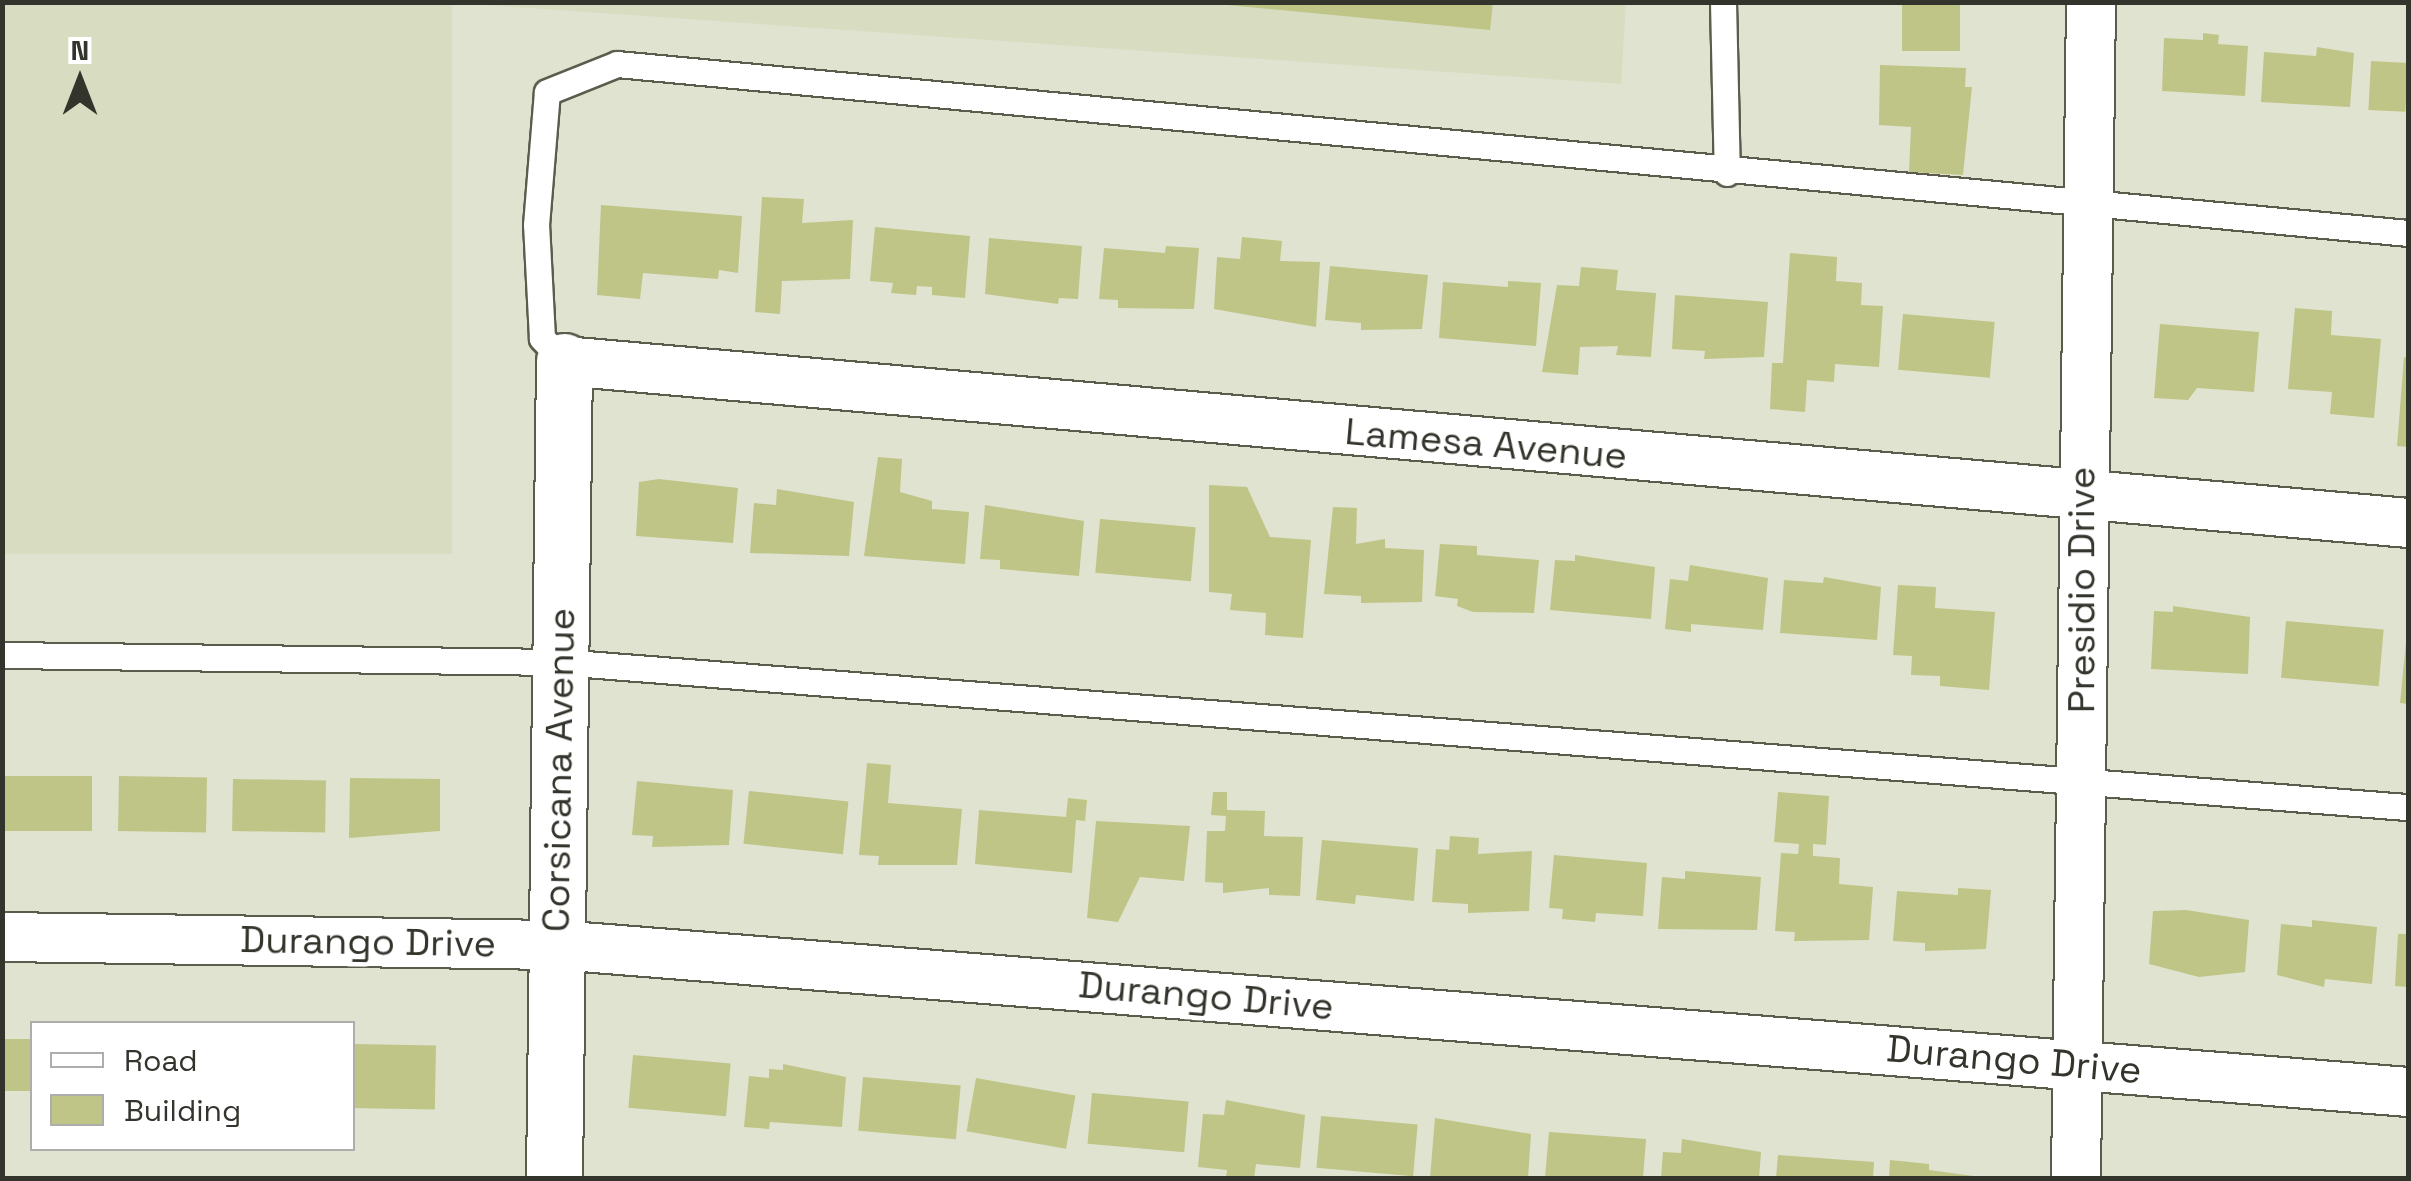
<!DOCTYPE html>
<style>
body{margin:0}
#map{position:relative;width:2411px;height:1181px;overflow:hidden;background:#e0e3d0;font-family:"Space Grotesk",sans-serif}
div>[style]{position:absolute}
.built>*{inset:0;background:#d8dcc1;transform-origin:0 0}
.building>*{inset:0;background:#bfc586;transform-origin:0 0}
.roads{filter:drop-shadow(2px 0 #5b5c4c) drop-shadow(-2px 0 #5b5c4c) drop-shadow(0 2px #5b5c4c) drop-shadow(0 -2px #5b5c4c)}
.lane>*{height:25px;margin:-12.5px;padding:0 12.5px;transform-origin:12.5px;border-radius:12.5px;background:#fff}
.street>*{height:48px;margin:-24px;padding:0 24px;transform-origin:24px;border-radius:24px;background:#fff}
.secondary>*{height:55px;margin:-27.5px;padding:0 27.5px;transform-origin:27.5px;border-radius:27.5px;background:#fff}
span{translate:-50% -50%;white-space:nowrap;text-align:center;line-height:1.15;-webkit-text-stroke:9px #fff;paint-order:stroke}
.street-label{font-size:38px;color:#33342c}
.frame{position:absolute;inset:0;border:5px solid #33342c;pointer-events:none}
.legend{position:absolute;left:30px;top:1021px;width:325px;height:130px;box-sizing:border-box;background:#fff;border:2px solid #adaeab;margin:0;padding:12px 18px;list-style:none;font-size:30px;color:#33342c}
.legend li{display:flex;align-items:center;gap:20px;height:50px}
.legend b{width:50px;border:2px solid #adaeab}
.north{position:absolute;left:30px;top:30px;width:100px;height:100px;-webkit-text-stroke:8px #fff;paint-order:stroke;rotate:0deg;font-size:28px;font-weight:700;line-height:40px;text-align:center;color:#33342c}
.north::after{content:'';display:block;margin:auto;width:35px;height:45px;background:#33342c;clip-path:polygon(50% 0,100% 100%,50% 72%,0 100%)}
</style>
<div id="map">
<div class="built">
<div style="left:3px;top:2px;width:449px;height:552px"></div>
<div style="clip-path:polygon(457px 3px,1626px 3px,1621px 84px)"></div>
</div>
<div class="building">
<div style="clip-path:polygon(1196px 2px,1493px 2px,1490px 30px)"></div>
<div style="left:1902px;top:2px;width:58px;height:49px"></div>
<div style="clip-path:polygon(2203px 33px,2219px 35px,2218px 44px,2248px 46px,2245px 96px,2162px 91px,2164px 38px,2203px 40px)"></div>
<div style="clip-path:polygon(2317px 47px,2354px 53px,2350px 107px,2261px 102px,2264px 52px,2316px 56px)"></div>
<div style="left:2371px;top:61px;width:37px;height:49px;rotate:3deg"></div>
<div style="clip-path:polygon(1880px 65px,1966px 68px,1965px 87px,1972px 87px,1963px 175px,1909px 172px,1911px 127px,1879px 125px)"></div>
<div style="clip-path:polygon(762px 197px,804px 199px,802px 223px,853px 220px,850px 279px,782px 281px,780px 314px,755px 312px)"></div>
<div style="clip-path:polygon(601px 205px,742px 216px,738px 273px,719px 270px,718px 279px,643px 273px,640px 299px,597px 295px)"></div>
<div style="clip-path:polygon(875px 227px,970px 236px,965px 298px,932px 295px,932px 287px,917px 286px,916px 295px,891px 293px,893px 283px,870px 281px)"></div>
<div style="clip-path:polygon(1242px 237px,1282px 241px,1280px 261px,1320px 262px,1316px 327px,1214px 309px,1217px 257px,1240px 259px)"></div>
<div style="clip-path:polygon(989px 238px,1082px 246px,1078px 299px,1059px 298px,1058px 304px,985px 294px)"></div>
<div style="clip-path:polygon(1166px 246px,1199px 248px,1194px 309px,1118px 308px,1118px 300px,1099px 299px,1104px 248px,1165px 253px)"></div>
<div style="clip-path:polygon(1790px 253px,1837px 257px,1836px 281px,1862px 283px,1861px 305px,1883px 306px,1879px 367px,1835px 364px,1834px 382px,1807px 380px,1805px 412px,1770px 409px,1772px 363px,1783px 363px)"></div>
<div style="clip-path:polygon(1330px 266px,1428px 275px,1422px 329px,1361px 330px,1361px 323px,1325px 320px)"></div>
<div style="clip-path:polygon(1581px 267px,1618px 270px,1616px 290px,1656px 293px,1651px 357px,1616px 355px,1618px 346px,1580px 347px,1578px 375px,1542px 372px,1557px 285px,1579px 286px)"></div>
<div style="clip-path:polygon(1508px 281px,1541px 283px,1536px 346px,1439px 338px,1443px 282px,1508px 287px)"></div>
<div style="clip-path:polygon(1675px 295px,1768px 302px,1764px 357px,1704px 359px,1705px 351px,1672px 349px)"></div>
<div style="clip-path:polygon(2295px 308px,2332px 311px,2331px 335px,2381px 339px,2374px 418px,2330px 414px,2332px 392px,2288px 389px)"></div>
<div style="left:1903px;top:314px;width:92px;height:56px;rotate:5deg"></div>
<div style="clip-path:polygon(2160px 324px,2259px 332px,2254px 392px,2197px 388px,2188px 400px,2154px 398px)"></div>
<div style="clip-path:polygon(2404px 357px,2408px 358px,2408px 447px,2397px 446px)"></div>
<div style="clip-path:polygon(878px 457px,902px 459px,900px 492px,932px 501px,932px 509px,969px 512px,965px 564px,864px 556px)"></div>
<div style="clip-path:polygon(659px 479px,738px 488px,733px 543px,636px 536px,639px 482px)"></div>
<div style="clip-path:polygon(1209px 485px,1247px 487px,1270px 537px,1311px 540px,1303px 638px,1265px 635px,1266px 613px,1230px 610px,1232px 594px,1209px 592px)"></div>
<div style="clip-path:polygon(777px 489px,854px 502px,849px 556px,750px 553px,754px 503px,776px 505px)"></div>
<div style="clip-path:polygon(985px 505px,1084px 521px,1079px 576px,1000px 569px,1000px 560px,980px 559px)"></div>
<div style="clip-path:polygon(1333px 507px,1357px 508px,1356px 544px,1385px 539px,1385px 548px,1424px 550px,1422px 602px,1361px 603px,1361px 596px,1324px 594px)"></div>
<div style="left:1100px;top:519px;width:96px;height:54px;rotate:5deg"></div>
<div style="clip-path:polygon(1440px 544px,1477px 546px,1477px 555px,1539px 560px,1534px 613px,1473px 612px,1457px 606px,1458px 599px,1435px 596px)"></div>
<div style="clip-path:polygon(1575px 555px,1655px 567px,1651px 619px,1550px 610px,1555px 560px,1575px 561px)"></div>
<div style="clip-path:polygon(1690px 565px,1768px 578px,1763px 630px,1691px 624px,1691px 632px,1665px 629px,1670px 579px,1688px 581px)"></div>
<div style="clip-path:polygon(1824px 577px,1881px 587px,1877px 640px,1780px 633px,1784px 580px,1823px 583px)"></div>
<div style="clip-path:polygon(1898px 585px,1936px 587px,1935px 608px,1995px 612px,1989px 690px,1940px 686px,1940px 676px,1911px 675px,1912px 656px,1893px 655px)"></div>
<div style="clip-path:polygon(2173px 606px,2250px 617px,2248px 674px,2151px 669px,2154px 611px,2173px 612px)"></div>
<div style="left:2286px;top:621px;width:98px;height:57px;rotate:5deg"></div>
<div style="clip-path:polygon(2406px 642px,2408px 643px,2408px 704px,2400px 703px)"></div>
<div style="clip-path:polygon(867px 763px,891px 765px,888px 803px,962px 809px,957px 865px,878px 865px,879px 856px,859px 855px)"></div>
<div style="left:2px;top:776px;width:90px;height:55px"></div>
<div style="left:119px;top:776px;width:88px;height:55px;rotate:1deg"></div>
<div style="clip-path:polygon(350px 778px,440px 779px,440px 831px,349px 838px)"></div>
<div style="left:233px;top:779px;width:93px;height:52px;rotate:1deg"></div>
<div style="clip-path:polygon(637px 781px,733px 790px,729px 845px,652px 847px,653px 836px,632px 835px)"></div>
<div style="left:749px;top:791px;width:100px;height:53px;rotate:6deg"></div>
<div style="clip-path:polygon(1213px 792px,1227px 792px,1227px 810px,1265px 811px,1264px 836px,1303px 837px,1300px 896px,1269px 895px,1269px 888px,1223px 893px,1223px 883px,1205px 882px,1207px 831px,1225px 831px,1226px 816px,1211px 815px)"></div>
<div style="clip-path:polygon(1778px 792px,1829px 796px,1826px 845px,1813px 844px,1813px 856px,1840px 858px,1839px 884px,1873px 887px,1869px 940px,1794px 941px,1795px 932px,1775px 931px,1781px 853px,1798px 854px,1799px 844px,1774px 842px)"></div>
<div style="clip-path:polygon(1068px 798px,1087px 800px,1085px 821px,1076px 820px,1072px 873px,975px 864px,979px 810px,1066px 817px)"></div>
<div style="clip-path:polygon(1096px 821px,1190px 826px,1184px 881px,1140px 877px,1118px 922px,1087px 918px)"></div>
<div style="clip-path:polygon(1450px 836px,1479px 838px,1478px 854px,1532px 851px,1529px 911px,1468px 913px,1468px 904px,1432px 902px,1436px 849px,1449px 850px)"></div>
<div style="clip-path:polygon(1322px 840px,1418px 848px,1414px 901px,1356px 895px,1355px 904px,1316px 900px)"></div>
<div style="clip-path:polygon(1554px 855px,1647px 863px,1643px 916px,1596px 913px,1595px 922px,1562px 919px,1563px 909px,1549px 908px)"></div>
<div style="clip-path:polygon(1685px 871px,1761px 877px,1757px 930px,1658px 929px,1662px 877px,1685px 879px)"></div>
<div style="clip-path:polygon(1958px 888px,1991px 890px,1986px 949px,1925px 951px,1925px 943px,1893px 941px,1897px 891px,1958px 895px)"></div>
<div style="clip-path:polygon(2186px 910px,2249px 920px,2245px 972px,2199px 977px,2149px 964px,2153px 911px)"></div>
<div style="clip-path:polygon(2312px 920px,2377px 927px,2372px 984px,2325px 979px,2324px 987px,2277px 975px,2281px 924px,2312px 927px)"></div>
<div style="clip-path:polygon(2398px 934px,2408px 934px,2408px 987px,2395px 986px)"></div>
<div style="left:2px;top:1039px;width:30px;height:52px"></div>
<div style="left:352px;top:1044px;width:84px;height:64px;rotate:1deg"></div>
<div style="left:633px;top:1055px;width:98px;height:53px;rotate:5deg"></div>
<div style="clip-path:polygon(783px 1064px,846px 1077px,842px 1127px,770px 1122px,769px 1129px,744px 1127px,749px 1076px,769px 1078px,769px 1069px,783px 1070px)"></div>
<div style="left:863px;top:1077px;width:98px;height:54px;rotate:5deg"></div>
<div style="left:976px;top:1078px;width:101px;height:54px;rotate:10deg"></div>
<div style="left:1092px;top:1093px;width:97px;height:51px;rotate:5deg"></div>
<div style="clip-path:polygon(1226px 1100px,1305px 1115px,1300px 1168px,1256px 1164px,1254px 1178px,1226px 1178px,1227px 1170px,1198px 1167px,1203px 1114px,1224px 1115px)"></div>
<div style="left:1321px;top:1116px;width:97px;height:52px;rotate:5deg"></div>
<div style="clip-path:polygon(1435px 1118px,1531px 1134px,1528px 1178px,1430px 1178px)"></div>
<div style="clip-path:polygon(1549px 1132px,1646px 1139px,1643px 1178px,1545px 1178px)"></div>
<div style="clip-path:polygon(1682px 1139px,1761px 1152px,1759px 1178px,1661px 1178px,1663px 1152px,1681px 1153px)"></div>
<div style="clip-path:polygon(1778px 1155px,1874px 1162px,1873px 1178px,1776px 1178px)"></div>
<div style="clip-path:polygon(1890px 1160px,1929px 1164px,1929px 1170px,1988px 1178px,1889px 1178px)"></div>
</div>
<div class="roads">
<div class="lane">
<div style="left:1723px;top:2px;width:171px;rotate:88.7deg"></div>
<div style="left:564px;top:361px;width:32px;rotate:-134deg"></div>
<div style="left:542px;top:338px;width:113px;rotate:-93deg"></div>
<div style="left:536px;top:225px;width:133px;rotate:-85.3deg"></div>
<div style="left:547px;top:92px;width:75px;rotate:-21.8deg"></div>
<div style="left:617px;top:64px;width:1799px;rotate:5.39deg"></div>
<div style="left:2px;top:655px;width:558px;rotate:0.72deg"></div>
<div style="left:560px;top:662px;width:1854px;rotate:4.49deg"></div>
</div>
<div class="street">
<div style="left:564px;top:361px;width:1851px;rotate:5.02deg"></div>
<div style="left:2px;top:937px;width:555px;rotate:0.83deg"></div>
<div style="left:557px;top:945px;width:1857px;rotate:4.54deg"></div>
<div style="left:2076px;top:1178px;width:1176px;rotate:-89.27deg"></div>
</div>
<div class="secondary">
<div style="left:554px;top:1178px;width:817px;rotate:-89.3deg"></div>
</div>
</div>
<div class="street-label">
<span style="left:1486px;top:444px;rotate:5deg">Lamesa Avenue</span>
<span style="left:2082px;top:590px;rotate:-90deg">Presidio Drive</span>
<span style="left:559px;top:770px;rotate:-89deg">Corsicana Avenue</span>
<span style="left:368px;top:942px;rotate:1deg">Durango Drive</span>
<span style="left:1206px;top:996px;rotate:5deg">Durango Drive</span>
<span style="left:2014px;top:1060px;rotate:5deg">Durango Drive</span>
</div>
<div class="frame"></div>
<ul class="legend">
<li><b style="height:12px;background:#fff"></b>Road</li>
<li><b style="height:28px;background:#bfc586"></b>Building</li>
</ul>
<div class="north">N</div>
</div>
